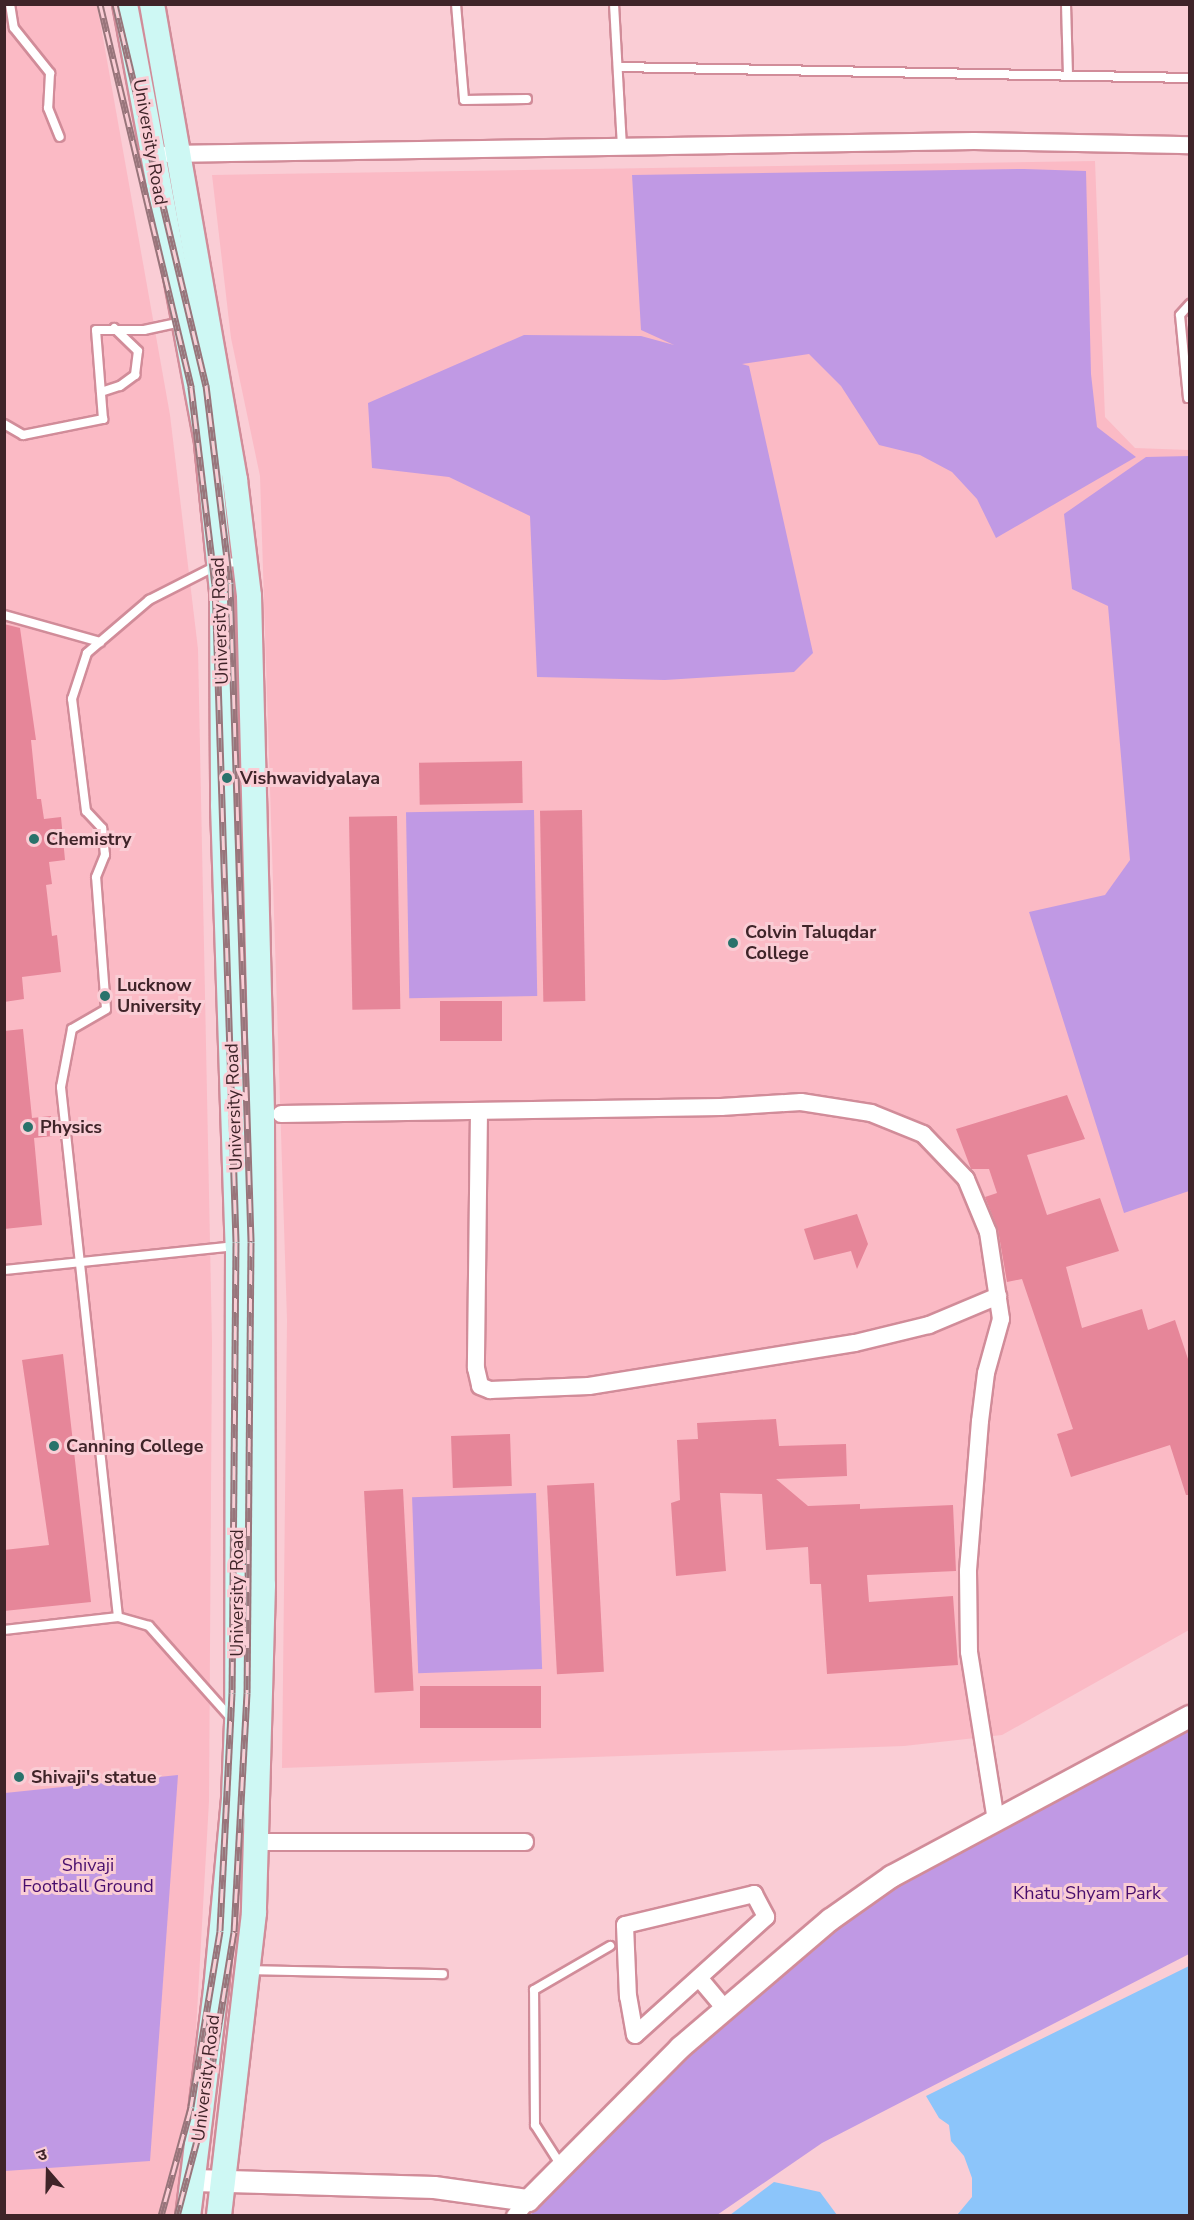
<!DOCTYPE html>
<meta charset="utf-8">
<style>
body{margin:0}
#map{position:relative;width:1194px;height:2220px;overflow:hidden;background:#facdd5;font-family:"Nunito Sans","Noto Sans Devanagari",sans-serif}
div>[style]{position:absolute}
.built>*{inset:0;background:#fbbac5}
.green>*{inset:0;background:#c099e4;transform-origin:0 0}
.water>*{inset:0;background:#8cc5fa}
.building>*{inset:0;background:#e68699;transform-origin:0 0}
.roads{filter:drop-shadow(2px 0 #d18c99) drop-shadow(-2px 0 #d18c99) drop-shadow(0 2px #d18c99) drop-shadow(0 -2px #d18c99)}
.service>*{height:8px;margin:-4px;padding:0 4px;transform-origin:4px;border-radius:4px;background:#fff}
.minor>*{height:16px;margin:-8px;padding:0 8px;transform-origin:8px;border-radius:8px;background:#fff}
.tertiary>*{height:21px;margin:-10.5px;padding:0 10.5px;transform-origin:10.5px;border-radius:10.5px;background:#fff}
.secondary>*{height:24px;margin:-12px;padding:0 12px;transform-origin:12px;border-radius:12px;background:#cef8f4}
.rail>*{height:7px;margin-top:-3.5px;transform-origin:0;background:repeating-linear-gradient(90deg,#facdd5 0 14px,#98757b 0 28px);box-sizing:border-box;border-block:2px solid #98757b}
.dots>*{width:16px;height:16px;translate:-50% -50%;box-sizing:border-box;border:3px solid #facdd5;border-radius:50%}
span{translate:-50% -50%;white-space:nowrap;text-align:center;line-height:1.15;-webkit-text-stroke:6px #facdd5;paint-order:stroke}
.street-label{font-size:18px;color:#3f2429}
.poi-label{font-size:18px;color:#3f2429;font-weight:700}
.left{translate:0 -50%;text-align:left}
.park-label{font-size:18px;color:#490e6d}
.frame{position:absolute;inset:0;border:6px solid #3f2429;pointer-events:none}
.north{position:absolute;left:18px;top:2142px;width:60px;height:60px;-webkit-text-stroke:4px #facdd5;paint-order:stroke;rotate:340deg;font-size:16px;font-weight:700;line-height:24px;text-align:center;color:#3f2429}
.north::after{content:'';display:block;margin:auto;width:21px;height:27px;background:#3f2429;clip-path:polygon(50% 0,100% 100%,50% 72%,0 100%)}
</style>
<div id="map">
<div class="built">
<div style="clip-path:polygon(97px 4px,170px 415px,198px 649px,212px 1342px,209px 1801px,188px 2172px,178px 2215px,5px 2216px,4px 5px)"></div>
<div style="clip-path:polygon(1095px 161px,1105px 417px,1135px 448px,1189px 450px,1189px 1630px,1002px 1735px,904px 1746px,282px 1768px,287px 1320px,260px 476px,231px 338px,212px 175px)"></div>
</div>
<div class="green">
<div style="clip-path:polygon(1024px 169px,1086px 171px,1091px 374px,1097px 427px,1136px 457px,996px 538px,977px 499px,952px 472px,920px 455px,879px 445px,841px 386px,809px 354px,742px 364px,749px 366px,813px 653px,794px 672px,665px 680px,537px 677px,530px 516px,449px 477px,372px 468px,368px 403px,524px 335px,641px 336px,674px 345px,641px 330px,632px 175px)"></div>
<div style="clip-path:polygon(1189px 456px,1189px 1191px,1124px 1213px,1029px 912px,1105px 895px,1130px 860px,1108px 606px,1072px 589px,1064px 514px,1146px 457px)"></div>
<div style="left:534px;top:810px;width:186px;height:128px;rotate:89deg"></div>
<div style="left:536px;top:1493px;width:176px;height:124px;rotate:88deg"></div>
<div style="clip-path:polygon(1189px 1721px,1189px 1954px,822px 2143px,717px 2215px,529px 2216px,747px 1996px,833px 1925px,1001px 1825px)"></div>
<div style="clip-path:polygon(178px 1775px,150px 2161px,5px 2171px,5px 1793px)"></div>
</div>
<div class="water">
<div style="clip-path:polygon(1189px 1966px,1189px 2215px,957px 2215px,972px 2197px,972px 2178px,964px 2156px,951px 2141px,949px 2125px,939px 2118px,926px 2096px)"></div>
<div style="clip-path:polygon(774px 2182px,820px 2192px,837px 2215px,730px 2215px)"></div>
</div>
<div class="building">
<div style="clip-path:polygon(4px 624px,20px 628px,36px 740px,31px 740px,37px 799px,41px 799px,44px 819px,61px 817px,65px 860px,49px 862px,52px 884px,46px 885px,52px 936px,57px 935px,61px 972px,22px 977px,24px 999px,4px 1002px)"></div>
<div style="left:522px;top:761px;width:42px;height:103px;rotate:89deg"></div>
<div style="left:582px;top:810px;width:191px;height:42px;rotate:89deg"></div>
<div style="left:397px;top:816px;width:193px;height:48px;rotate:89deg"></div>
<div style="left:502px;top:1001px;width:40px;height:62px;rotate:90deg"></div>
<div style="clip-path:polygon(23px 1029px,32px 1118px,51px 1116px,53px 1136px,34px 1138px,42px 1225px,4px 1229px,4px 1031px)"></div>
<div style="clip-path:polygon(1067px 1095px,1085px 1139px,1027px 1155px,1047px 1215px,1100px 1198px,1119px 1251px,1066px 1267px,1082px 1328px,1142px 1309px,1148px 1330px,1175px 1320px,1190px 1365px,1190px 1495px,1186px 1495px,1170px 1445px,1071px 1477px,1057px 1434px,1073px 1429px,1022px 1279px,1007px 1282px,998px 1230px,985px 1197px,997px 1193px,989px 1169px,971px 1169px,956px 1129px)"></div>
<div style="clip-path:polygon(857px 1214px,868px 1244px,857px 1269px,851px 1251px,814px 1260px,804px 1229px)"></div>
<div style="clip-path:polygon(63px 1354px,91px 1602px,4px 1611px,4px 1550px,49px 1545px,22px 1360px)"></div>
<div style="clip-path:polygon(776px 1419px,779px 1446px,846px 1444px,847px 1476px,776px 1479px,808px 1506px,860px 1504px,860px 1509px,953px 1505px,956px 1571px,867px 1575px,869px 1602px,953px 1596px,958px 1665px,827px 1674px,821px 1584px,810px 1584px,808px 1547px,766px 1550px,762px 1494px,720px 1493px,726px 1571px,676px 1576px,671px 1503px,680px 1500px,677px 1440px,698px 1439px,697px 1423px)"></div>
<div style="left:510px;top:1434px;width:52px;height:59px;rotate:88deg"></div>
<div style="left:594px;top:1483px;width:189px;height:47px;rotate:87deg"></div>
<div style="left:403px;top:1489px;width:202px;height:39px;rotate:87deg"></div>
<div style="left:541px;top:1686px;width:42px;height:121px;rotate:90deg"></div>
</div>
<div class="roads">
<div class="service">
<div style="left:10px;top:4px;width:24px;rotate:81deg"></div>
<div style="left:14px;top:28px;width:58px;rotate:51.3deg"></div>
<div style="left:50px;top:73px;width:35px;rotate:93deg"></div>
<div style="left:48px;top:108px;width:31px;rotate:68deg"></div>
<div style="left:456px;top:4px;width:96px;rotate:85.2deg"></div>
<div style="left:464px;top:100px;width:63px;rotate:-0.9deg"></div>
<div style="left:614px;top:4px;width:142px;rotate:86.8deg"></div>
<div style="left:1066px;top:4px;width:71px;rotate:88.4deg"></div>
<div style="left:618px;top:67px;width:572px;rotate:1.1deg"></div>
<div style="left:101px;top:392px;width:20px;rotate:-18deg"></div>
<div style="left:120px;top:386px;width:19px;rotate:-36deg"></div>
<div style="left:135px;top:375px;width:24px;rotate:-83deg"></div>
<div style="left:138px;top:351px;width:33px;rotate:-136deg"></div>
<div style="left:1188px;top:398px;width:83px;rotate:-95.5deg"></div>
<div style="left:1180px;top:315px;width:15px;rotate:-48deg"></div>
<div style="left:4px;top:424px;width:22px;rotate:30deg"></div>
<div style="left:23px;top:435px;width:82px;rotate:-11.3deg"></div>
<div style="left:103px;top:419px;width:89px;rotate:-94.5deg"></div>
<div style="left:96px;top:330px;width:48px"></div>
<div style="left:144px;top:330px;width:40px;rotate:-12deg"></div>
<div style="left:4px;top:615px;width:100px;rotate:15.7deg"></div>
<div style="left:4px;top:1270px;width:234px;rotate:-5.9deg"></div>
<div style="left:118px;top:1617px;width:533px;rotate:-96.14deg"></div>
<div style="left:61px;top:1087px;width:59px;rotate:-79.3deg"></div>
<div style="left:72px;top:1029px;width:39px;rotate:-30deg"></div>
<div style="left:106px;top:1009px;width:132px;rotate:-94.3deg"></div>
<div style="left:96px;top:877px;width:24px;rotate:-68deg"></div>
<div style="left:105px;top:855px;width:27px;rotate:-96deg"></div>
<div style="left:102px;top:828px;width:23px;rotate:-133deg"></div>
<div style="left:86px;top:811px;width:113px;rotate:-97.1deg"></div>
<div style="left:72px;top:699px;width:48px;rotate:-71.9deg"></div>
<div style="left:87px;top:653px;width:82px;rotate:-40.5deg"></div>
<div style="left:149px;top:600px;width:80px;rotate:-26.9deg"></div>
<div style="left:220px;top:564px;width:24px;rotate:-7deg"></div>
<div style="left:4px;top:1630px;width:115px;rotate:-6.5deg"></div>
<div style="left:118px;top:1617px;width:32px;rotate:16deg"></div>
<div style="left:149px;top:1626px;width:123px;rotate:48.3deg"></div>
<div style="left:249px;top:1970px;width:194px;rotate:1.2deg"></div>
<div style="left:562px;top:2167px;width:50px;rotate:-122.7deg"></div>
<div style="left:535px;top:2125px;width:135px;rotate:-90.4deg"></div>
<div style="left:534px;top:1990px;width:88px;rotate:-30.1deg"></div>
</div>
<div class="minor">
<div style="left:168px;top:154px;width:806px;rotate:-0.92deg"></div>
<div style="left:974px;top:141px;width:216px;rotate:1.1deg"></div>
<div style="left:479px;top:1111px;width:257px;rotate:90.7deg"></div>
<div style="left:476px;top:1368px;width:18px;rotate:77deg"></div>
<div style="left:480px;top:1386px;width:11px;rotate:22deg"></div>
<div style="left:490px;top:1390px;width:99px;rotate:-2.3deg"></div>
<div style="left:589px;top:1386px;width:269px;rotate:-9.2deg"></div>
<div style="left:855px;top:1343px;width:76px;rotate:-13.7deg"></div>
<div style="left:929px;top:1325px;width:75px;rotate:-22.8deg"></div>
<div style="left:281px;top:1114px;width:440px;rotate:-0.9deg"></div>
<div style="left:721px;top:1107px;width:80px;rotate:-3.6deg"></div>
<div style="left:801px;top:1102px;width:71px;rotate:8.9deg"></div>
<div style="left:871px;top:1113px;width:56px;rotate:22deg"></div>
<div style="left:923px;top:1134px;width:62px;rotate:46.3deg"></div>
<div style="left:966px;top:1179px;width:57px;rotate:67.5deg"></div>
<div style="left:988px;top:1232px;width:88px;rotate:81.5deg"></div>
<div style="left:1001px;top:1319px;width:56px;rotate:105.5deg"></div>
<div style="left:986px;top:1373px;width:48px;rotate:97.1deg"></div>
<div style="left:980px;top:1421px;width:150px;rotate:94.6deg"></div>
<div style="left:968px;top:1571px;width:81px;rotate:89.3deg"></div>
<div style="left:969px;top:1652px;width:170px;rotate:80.9deg"></div>
<div style="left:256px;top:1842px;width:269px"></div>
<div style="left:754px;top:1894px;width:26px;rotate:62deg"></div>
<div style="left:766px;top:1917px;width:176px;rotate:138deg"></div>
<div style="left:635px;top:2035px;width:39px;rotate:-100deg"></div>
<div style="left:628px;top:1997px;width:72px;rotate:-92.4deg"></div>
<div style="left:625px;top:1925px;width:133px;rotate:-13.5deg"></div>
<div style="left:700px;top:1979px;width:38px;rotate:50deg"></div>
<div style="left:515px;top:2216px;width:21px;rotate:-51deg"></div>
</div>
<div class="tertiary">
<div style="left:194px;top:2180px;width:240px;rotate:1.7deg"></div>
<div style="left:434px;top:2187px;width:95px;rotate:7.9deg"></div>
<div style="left:528px;top:2200px;width:216px;rotate:-45.2deg"></div>
<div style="left:680px;top:2047px;width:197px;rotate:-40.5deg"></div>
<div style="left:830px;top:1919px;width:75px;rotate:-35.2deg"></div>
<div style="left:891px;top:1876px;width:339px;rotate:-28.2deg"></div>
</div>
<div class="secondary">
<div style="left:125px;top:4px;width:448px;rotate:79.4deg"></div>
<div style="left:207px;top:444px;width:149px;rotate:84.2deg"></div>
<div style="left:222px;top:592px;width:213px;rotate:89.7deg"></div>
<div style="left:223px;top:805px;width:441px;rotate:88.1deg"></div>
<div style="left:238px;top:1246px;width:477px;rotate:90.1deg"></div>
<div style="left:237px;top:1723px;width:76px;rotate:92.3deg"></div>
<div style="left:234px;top:1799px;width:191px;rotate:95.4deg"></div>
<div style="left:216px;top:1989px;width:229px;rotate:97deg"></div>
<div style="left:152px;top:4px;width:483px;rotate:80.1deg"></div>
<div style="left:235px;top:480px;width:117px;rotate:83.1deg"></div>
<div style="left:249px;top:596px;width:518px;rotate:88.56deg"></div>
<div style="left:262px;top:1114px;width:471px;rotate:89.9deg"></div>
<div style="left:263px;top:1585px;width:328px;rotate:91.6deg"></div>
<div style="left:254px;top:1913px;width:305px;rotate:96.6deg"></div>
</div>
</div>
<div class="rail">
<div style="left:100px;top:4px;width:394px;rotate:76.6deg"></div>
<div style="left:191px;top:387px;width:198px;rotate:83.1deg"></div>
<div style="left:215px;top:584px;width:658px;rotate:88.17deg"></div>
<div style="left:236px;top:1242px;width:451px;rotate:90.5deg"></div>
<div style="left:232px;top:1693px;width:238px;rotate:92.9deg"></div>
<div style="left:220px;top:1931px;width:178px;rotate:99.4deg"></div>
<div style="left:191px;top:2107px;width:113px;rotate:105.4deg"></div>
<div style="left:115px;top:4px;width:392px;rotate:76.6deg"></div>
<div style="left:206px;top:385px;width:199px;rotate:83.1deg"></div>
<div style="left:230px;top:583px;width:659px;rotate:88.17deg"></div>
<div style="left:251px;top:1242px;width:451px;rotate:90.5deg"></div>
<div style="left:247px;top:1693px;width:239px;rotate:93.1deg"></div>
<div style="left:234px;top:1932px;width:180px;rotate:99.3deg"></div>
<div style="left:205px;top:2110px;width:110px;rotate:104.8deg"></div>
</div>
<div class="dots">
<div style="left:227px;top:778px;background:#29726b"></div>
<div style="left:34px;top:839px;background:#29726b"></div>
<div style="left:733px;top:943px;background:#29726b"></div>
<div style="left:105px;top:996px;background:#29726b"></div>
<div style="left:28px;top:1127px;background:#29726b"></div>
<div style="left:54px;top:1446px;background:#29726b"></div>
<div style="left:19px;top:1777px;background:#29726b"></div>
</div>
<div class="street-label">
<span style="left:150px;top:142px;rotate:80deg">University Road</span>
<span style="left:220px;top:621px;rotate:-92deg">University Road</span>
<span style="left:234px;top:1107px;rotate:-92deg">University Road</span>
<span style="left:237px;top:1593px;rotate:-90deg">University Road</span>
<span style="left:206px;top:2078px;rotate:-83deg">University Road</span>
</div>
<div class="poi-label">
<span class="left" style="left:240px;top:778px">Vishwavidyalaya</span>
<span class="left" style="left:46px;top:839px">Chemistry</span>
<span class="left" style="left:745px;top:943px">Colvin Taluqdar<br>College</span>
<span class="left" style="left:117px;top:996px">Lucknow<br>University</span>
<span class="left" style="left:40px;top:1127px">Physics</span>
<span class="left" style="left:66px;top:1446px">Canning College</span>
<span class="left" style="left:31px;top:1777px">Shivaji's statue</span>
</div>
<div class="park-label">
<span style="left:88px;top:1876px">Shivaji<br>Football Ground</span>
<span style="left:1087px;top:1893px">Khatu Shyam Park</span>
</div>
<div class="frame"></div>
<div class="north">उ</div>
</div>
